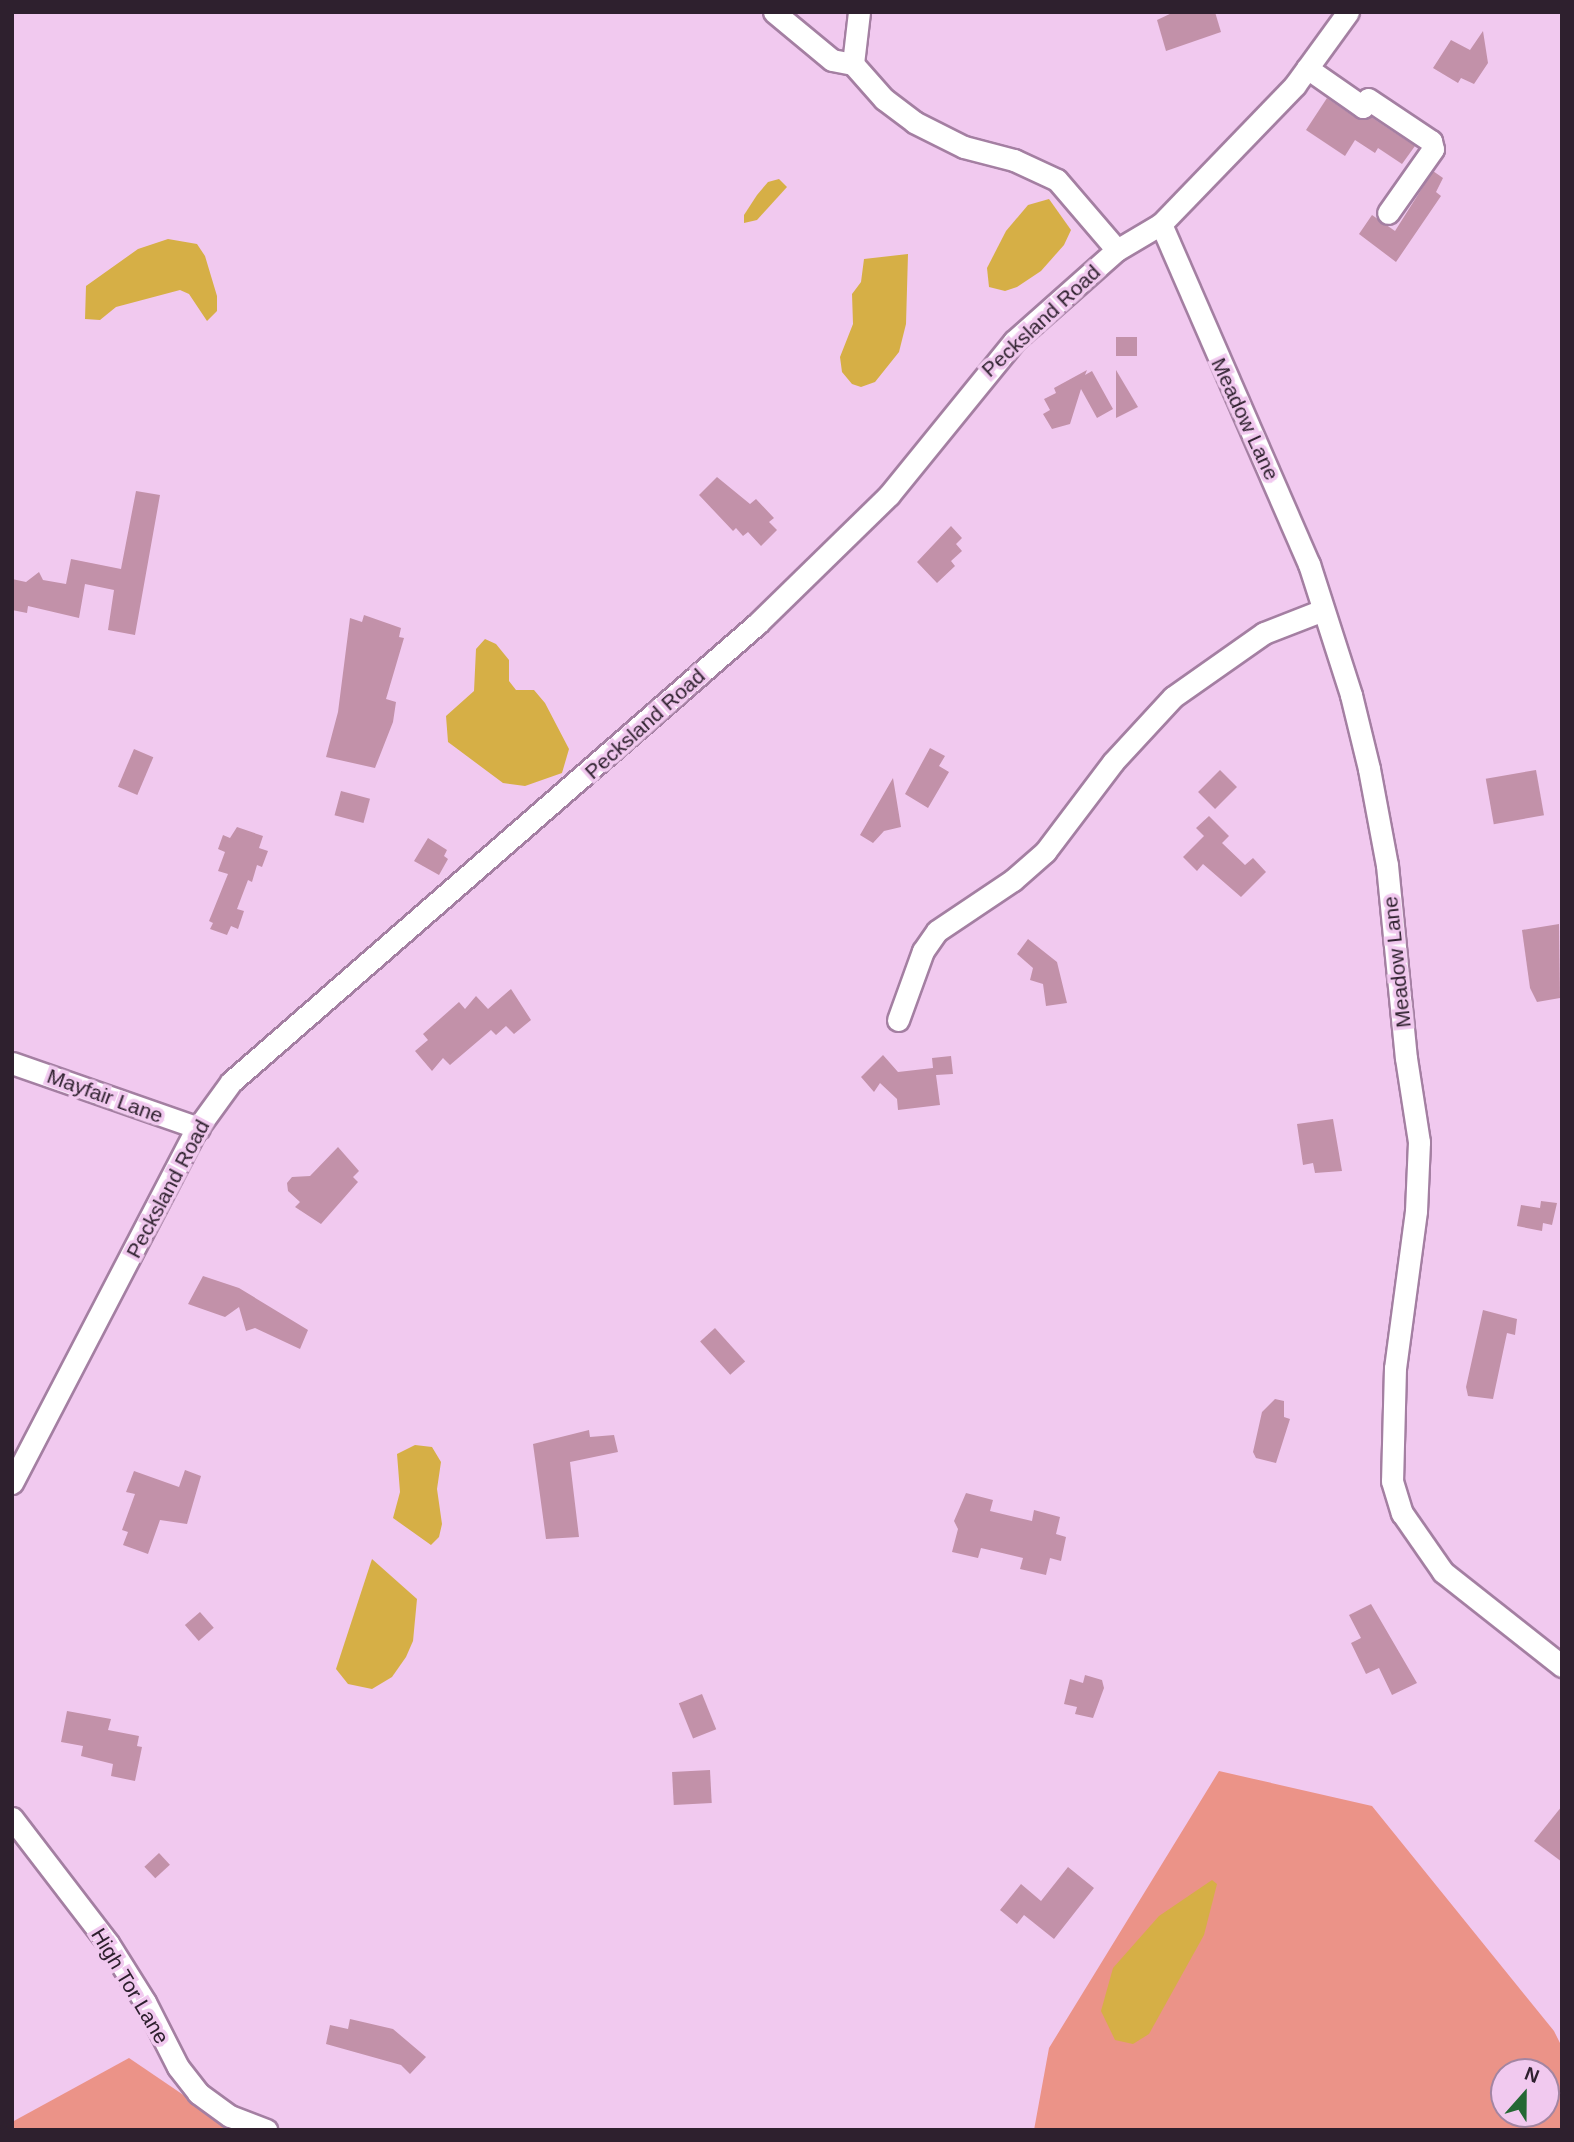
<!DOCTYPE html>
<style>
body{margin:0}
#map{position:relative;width:1574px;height:2142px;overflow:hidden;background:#f1c9ef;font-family:Arial,sans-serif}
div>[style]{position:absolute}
.green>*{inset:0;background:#eb9388}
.water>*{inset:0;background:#d6af46}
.building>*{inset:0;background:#c291a9;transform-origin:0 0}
.roads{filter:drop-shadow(2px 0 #a47fa2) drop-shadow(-2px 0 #a47fa2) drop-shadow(0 2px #a47fa2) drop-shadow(0 -2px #a47fa2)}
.minor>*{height:21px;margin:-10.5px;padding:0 10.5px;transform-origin:10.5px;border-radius:10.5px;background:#fff}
span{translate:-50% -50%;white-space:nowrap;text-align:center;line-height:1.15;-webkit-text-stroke:7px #f1c9ef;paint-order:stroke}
.street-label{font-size:21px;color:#2e202e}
.frame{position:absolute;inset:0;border:14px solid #2e202e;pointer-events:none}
.north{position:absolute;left:1490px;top:2058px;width:70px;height:70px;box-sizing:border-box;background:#f1c9ef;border:2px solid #a385a2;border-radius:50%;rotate:21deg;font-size:19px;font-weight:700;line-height:28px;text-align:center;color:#2e202e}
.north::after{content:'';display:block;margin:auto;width:24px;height:32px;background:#246834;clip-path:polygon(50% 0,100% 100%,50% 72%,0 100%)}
</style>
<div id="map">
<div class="green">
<div style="clip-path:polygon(evenodd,1219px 1771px,1372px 1806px,1554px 2031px,1562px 2047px,1562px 2130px,1034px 2130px,1049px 2048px,1219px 1771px,1504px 2072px,1546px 2072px,1546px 2114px,1504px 2114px,1504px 2072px)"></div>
<div style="clip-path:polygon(129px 2058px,235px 2130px,12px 2130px,12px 2122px)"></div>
</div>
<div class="water">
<div style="clip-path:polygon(779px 179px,787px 187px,757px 220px,744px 223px,744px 215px,757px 195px,768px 182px)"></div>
<div style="clip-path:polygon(1049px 199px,1071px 230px,1064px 245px,1041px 271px,1017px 287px,1005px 291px,989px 287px,987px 268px,1006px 231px,1028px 205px)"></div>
<div style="clip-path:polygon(168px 239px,197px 244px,205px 256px,217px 296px,217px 311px,207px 321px,189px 294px,180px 290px,116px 307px,100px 320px,85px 319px,86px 286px,138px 249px)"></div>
<div style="clip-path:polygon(908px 254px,906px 324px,899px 352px,875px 382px,861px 387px,852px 384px,842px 372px,840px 357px,853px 324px,852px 294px,861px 282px,864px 259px)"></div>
<div style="clip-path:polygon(485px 639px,496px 644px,509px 660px,509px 681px,516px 690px,534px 690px,545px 703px,569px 749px,562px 773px,525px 786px,503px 783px,448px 742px,446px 716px,474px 691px,476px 649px)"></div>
<div style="clip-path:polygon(415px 1445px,432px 1447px,441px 1462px,437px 1489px,442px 1524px,439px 1537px,431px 1545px,393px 1518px,400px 1492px,397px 1454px)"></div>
<div style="clip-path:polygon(372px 1559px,417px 1599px,413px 1641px,406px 1657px,392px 1677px,372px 1689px,348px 1684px,336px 1669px)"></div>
<div style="clip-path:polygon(1212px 1880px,1217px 1884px,1204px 1935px,1149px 2034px,1133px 2044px,1115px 2040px,1101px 2011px,1113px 1968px,1159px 1916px)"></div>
</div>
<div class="building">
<div style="clip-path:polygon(1174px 12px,1215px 12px,1221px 32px,1166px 51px,1157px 20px)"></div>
<div style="clip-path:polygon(1483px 31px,1488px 63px,1474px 84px,1461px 78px,1458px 83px,1433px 68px,1451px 40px,1470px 50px)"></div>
<div style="clip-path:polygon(1327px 98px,1356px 118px,1371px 117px,1415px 146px,1402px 164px,1378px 148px,1375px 153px,1355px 140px,1345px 156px,1306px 130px)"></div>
<div style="clip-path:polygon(1433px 171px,1443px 178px,1436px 192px,1441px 196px,1396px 262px,1359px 234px,1372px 215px,1395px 231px)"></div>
<div style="left:1116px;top:337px;width:21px;height:19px"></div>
<div style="clip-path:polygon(1087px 370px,1085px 375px,1092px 371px,1113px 409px,1097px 418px,1081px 389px,1070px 424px,1052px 429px,1043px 414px,1050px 410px,1044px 399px,1056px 393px,1054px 388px)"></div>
<div style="clip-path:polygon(1116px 370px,1138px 407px,1116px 418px)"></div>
<div style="clip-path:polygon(717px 477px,750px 504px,756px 499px,774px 518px,769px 522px,777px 530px,761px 546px,748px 532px,743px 536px,736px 528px,733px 531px,699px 495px)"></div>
<div style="clip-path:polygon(136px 491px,160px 495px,135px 635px,108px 630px,114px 590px,85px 584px,79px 618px,28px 606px,27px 613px,12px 610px,12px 579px,26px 582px,39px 572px,43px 580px,66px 584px,71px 559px,121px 569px)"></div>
<div style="clip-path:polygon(951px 526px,962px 538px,956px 544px,962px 551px,951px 561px,955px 566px,937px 583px,917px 562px)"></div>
<div style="clip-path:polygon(364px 615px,401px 628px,399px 637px,404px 638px,386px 699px,396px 702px,393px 722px,375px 768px,326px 757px,338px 712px,350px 618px,362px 622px)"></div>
<div style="clip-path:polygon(930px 748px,945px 756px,939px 766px,949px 772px,928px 808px,905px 794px)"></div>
<div style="left:134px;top:749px;width:21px;height:41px;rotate:23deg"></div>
<div style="left:1220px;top:770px;width:24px;height:31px;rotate:45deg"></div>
<div style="left:1536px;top:770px;width:46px;height:51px;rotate:80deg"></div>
<div style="clip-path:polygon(893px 778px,901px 827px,884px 831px,873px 843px,860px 835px)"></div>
<div style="left:341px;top:791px;width:30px;height:25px;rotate:15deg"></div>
<div style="clip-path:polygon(1209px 816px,1229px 836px,1222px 843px,1245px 865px,1253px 858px,1266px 872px,1241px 897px,1203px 864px,1197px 871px,1183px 857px,1204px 836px,1196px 828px)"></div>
<div style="clip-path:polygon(237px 827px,263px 836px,259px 848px,268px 851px,262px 867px,257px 865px,252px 882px,248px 880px,237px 909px,244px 911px,238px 929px,231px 926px,227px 935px,210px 929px,213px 923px,209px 921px,228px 874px,218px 871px,225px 852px,218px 849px,223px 835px,230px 838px)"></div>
<div style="clip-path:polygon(428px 838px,447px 850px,444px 856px,448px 859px,439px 875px,414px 861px)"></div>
<div style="clip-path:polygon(1559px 924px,1560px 998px,1537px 1002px,1530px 988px,1522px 930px)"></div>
<div style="clip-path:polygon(1028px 939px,1057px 962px,1067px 1003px,1046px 1006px,1043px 984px,1030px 980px,1033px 968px,1017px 954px)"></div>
<div style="clip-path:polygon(511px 989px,531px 1020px,514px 1034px,506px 1026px,496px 1035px,491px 1030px,450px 1065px,443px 1058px,432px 1071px,415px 1051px,428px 1040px,423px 1034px,459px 1002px,465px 1009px,476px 996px,488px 1009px)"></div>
<div style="clip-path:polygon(883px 1055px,898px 1072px,933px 1068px,932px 1058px,951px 1056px,953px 1074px,936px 1075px,940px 1105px,898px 1110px,897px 1099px,880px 1083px,874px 1092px,861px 1077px)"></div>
<div style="clip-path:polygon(1333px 1119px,1342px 1171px,1315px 1173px,1313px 1163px,1303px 1165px,1297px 1124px)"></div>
<div style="clip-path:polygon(338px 1147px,359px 1171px,353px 1177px,358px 1182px,321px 1224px,295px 1207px,300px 1202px,288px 1191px,287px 1183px,292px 1177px,310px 1176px)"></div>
<div style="clip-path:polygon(1541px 1201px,1557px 1203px,1552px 1225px,1543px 1223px,1542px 1231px,1517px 1226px,1521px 1205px,1540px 1208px)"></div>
<div style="clip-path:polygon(203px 1276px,239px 1288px,308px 1330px,300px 1349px,255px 1328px,246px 1331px,239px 1307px,225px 1317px,188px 1304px)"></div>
<div style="clip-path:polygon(1483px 1310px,1517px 1319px,1515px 1335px,1507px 1333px,1493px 1399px,1468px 1396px,1466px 1387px)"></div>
<div style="left:715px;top:1328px;width:45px;height:20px;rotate:48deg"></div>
<div style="clip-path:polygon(1275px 1399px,1284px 1401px,1284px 1417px,1290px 1419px,1276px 1463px,1256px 1458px,1253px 1452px,1262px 1412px)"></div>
<div style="clip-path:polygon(589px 1430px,590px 1437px,614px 1435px,618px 1452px,570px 1462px,579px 1537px,546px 1539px,533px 1444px)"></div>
<div style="clip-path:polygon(185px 1470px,201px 1476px,187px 1524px,160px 1520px,148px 1554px,123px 1545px,128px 1532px,122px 1530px,135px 1494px,126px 1492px,134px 1471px,179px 1487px)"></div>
<div style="clip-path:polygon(966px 1493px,993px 1500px,990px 1511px,1032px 1521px,1034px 1510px,1060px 1517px,1056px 1534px,1066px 1537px,1061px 1561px,1050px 1558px,1046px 1575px,1020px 1569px,1023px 1558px,981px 1548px,978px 1558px,952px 1552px,958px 1529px,954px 1521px)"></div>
<div style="clip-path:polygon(1371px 1604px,1417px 1683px,1392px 1695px,1379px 1668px,1366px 1674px,1351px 1643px,1361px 1638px,1349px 1615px)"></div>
<div style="left:200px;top:1612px;width:21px;height:20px;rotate:49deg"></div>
<div style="clip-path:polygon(1085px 1675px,1102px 1680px,1104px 1688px,1093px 1718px,1075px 1714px,1077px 1707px,1064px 1704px,1070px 1679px,1083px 1683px)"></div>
<div style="left:702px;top:1694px;width:38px;height:25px;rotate:68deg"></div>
<div style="clip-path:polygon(67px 1711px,111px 1719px,108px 1730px,139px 1736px,137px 1746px,142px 1747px,135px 1781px,111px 1776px,113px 1764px,81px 1756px,83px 1746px,61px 1742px)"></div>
<div style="left:710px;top:1770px;width:33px;height:38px;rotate:87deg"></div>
<div style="clip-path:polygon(1562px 1806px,1562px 1862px,1534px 1841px)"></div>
<div style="left:159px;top:1853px;width:16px;height:20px;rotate:47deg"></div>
<div style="clip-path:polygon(1068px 1867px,1094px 1888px,1054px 1939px,1024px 1915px,1017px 1924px,1000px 1910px,1021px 1884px,1041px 1901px)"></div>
<div style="clip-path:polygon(350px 2019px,393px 2029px,426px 2057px,410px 2074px,401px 2065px,326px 2044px,330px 2025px,348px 2029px)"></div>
</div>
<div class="roads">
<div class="minor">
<div style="left:774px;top:12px;width:75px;rotate:39.6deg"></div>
<div style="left:832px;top:60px;width:21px;rotate:11deg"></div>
<div style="left:859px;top:12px;width:52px;rotate:96.6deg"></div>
<div style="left:853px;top:64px;width:47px;rotate:48.5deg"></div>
<div style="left:884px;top:99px;width:38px;rotate:37deg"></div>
<div style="left:914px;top:122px;width:56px;rotate:26.6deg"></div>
<div style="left:964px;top:147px;width:52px;rotate:14.6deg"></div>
<div style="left:1014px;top:160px;width:47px;rotate:24.9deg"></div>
<div style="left:1057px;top:180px;width:92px;rotate:49.4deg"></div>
<div style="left:1307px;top:68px;width:68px;rotate:34.9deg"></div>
<div style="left:1363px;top:107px;width:9px;rotate:-58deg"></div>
<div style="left:1368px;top:99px;width:76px;rotate:33.7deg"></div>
<div style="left:1431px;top:141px;width:8px;rotate:76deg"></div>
<div style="left:1433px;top:149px;width:78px;rotate:125.1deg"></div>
<div style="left:1161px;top:224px;width:371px;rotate:66.5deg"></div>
<div style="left:1309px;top:564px;width:138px;rotate:72.2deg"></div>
<div style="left:1351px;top:695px;width:76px;rotate:76.3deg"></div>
<div style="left:1369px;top:769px;width:98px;rotate:79.4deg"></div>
<div style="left:1387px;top:865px;width:194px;rotate:84.4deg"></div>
<div style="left:1406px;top:1058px;width:85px;rotate:81.2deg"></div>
<div style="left:1419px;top:1142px;width:69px;rotate:92.5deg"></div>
<div style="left:1416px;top:1211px;width:158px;rotate:97.6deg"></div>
<div style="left:1395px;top:1368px;width:113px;rotate:91.5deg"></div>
<div style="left:1392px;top:1481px;width:34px;rotate:73deg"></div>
<div style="left:1402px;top:1513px;width:72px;rotate:55.2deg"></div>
<div style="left:1443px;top:1572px;width:152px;rotate:38.3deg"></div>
<div style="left:898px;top:1020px;width:73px;rotate:-70.1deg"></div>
<div style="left:923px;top:951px;width:24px;rotate:-55deg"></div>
<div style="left:937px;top:931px;width:92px;rotate:-33.9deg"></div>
<div style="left:1013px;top:880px;width:43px;rotate:-41.2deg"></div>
<div style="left:1045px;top:852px;width:113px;rotate:-52.9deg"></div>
<div style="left:1113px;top:762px;width:88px;rotate:-47.3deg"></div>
<div style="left:1173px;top:697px;width:111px;rotate:-35.1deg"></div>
<div style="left:1264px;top:633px;width:63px;rotate:-21.3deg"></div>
<div style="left:12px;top:1063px;width:198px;rotate:19.2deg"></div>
<div style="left:12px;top:1483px;width:394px;rotate:-62.5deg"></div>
<div style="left:194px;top:1133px;width:63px;rotate:-54deg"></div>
<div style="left:231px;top:1082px;width:699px;rotate:-41.05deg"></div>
<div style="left:758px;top:623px;width:183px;rotate:-44.3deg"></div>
<div style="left:889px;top:495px;width:198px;rotate:-50.9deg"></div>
<div style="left:1014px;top:341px;width:137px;rotate:-41.5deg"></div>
<div style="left:1117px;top:250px;width:51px;rotate:-30.6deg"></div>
<div style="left:1161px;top:224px;width:193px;rotate:-46deg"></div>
<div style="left:1295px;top:85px;width:90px;rotate:-54deg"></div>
<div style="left:12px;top:1818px;width:158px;rotate:52.5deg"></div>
<div style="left:108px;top:1943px;width:70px;rotate:57.9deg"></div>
<div style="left:145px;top:2002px;width:73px;rotate:63.1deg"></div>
<div style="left:178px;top:2067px;width:33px;rotate:52deg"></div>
<div style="left:198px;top:2093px;width:39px;rotate:36deg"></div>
<div style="left:230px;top:2116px;width:39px;rotate:21deg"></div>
</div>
</div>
<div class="street-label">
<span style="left:1041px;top:321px;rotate:-43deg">Pecksland Road</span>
<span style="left:1245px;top:419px;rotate:65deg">Meadow Lane</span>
<span style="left:645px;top:724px;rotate:-42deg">Pecksland Road</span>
<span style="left:1397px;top:962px;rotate:-96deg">Meadow Lane</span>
<span style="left:105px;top:1096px;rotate:20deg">Mayfair Lane</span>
<span style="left:168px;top:1189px;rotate:-62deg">Pecksland Road</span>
<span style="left:130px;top:1986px;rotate:59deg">High Tor Lane</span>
</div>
<div class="frame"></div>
<div class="north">N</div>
</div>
